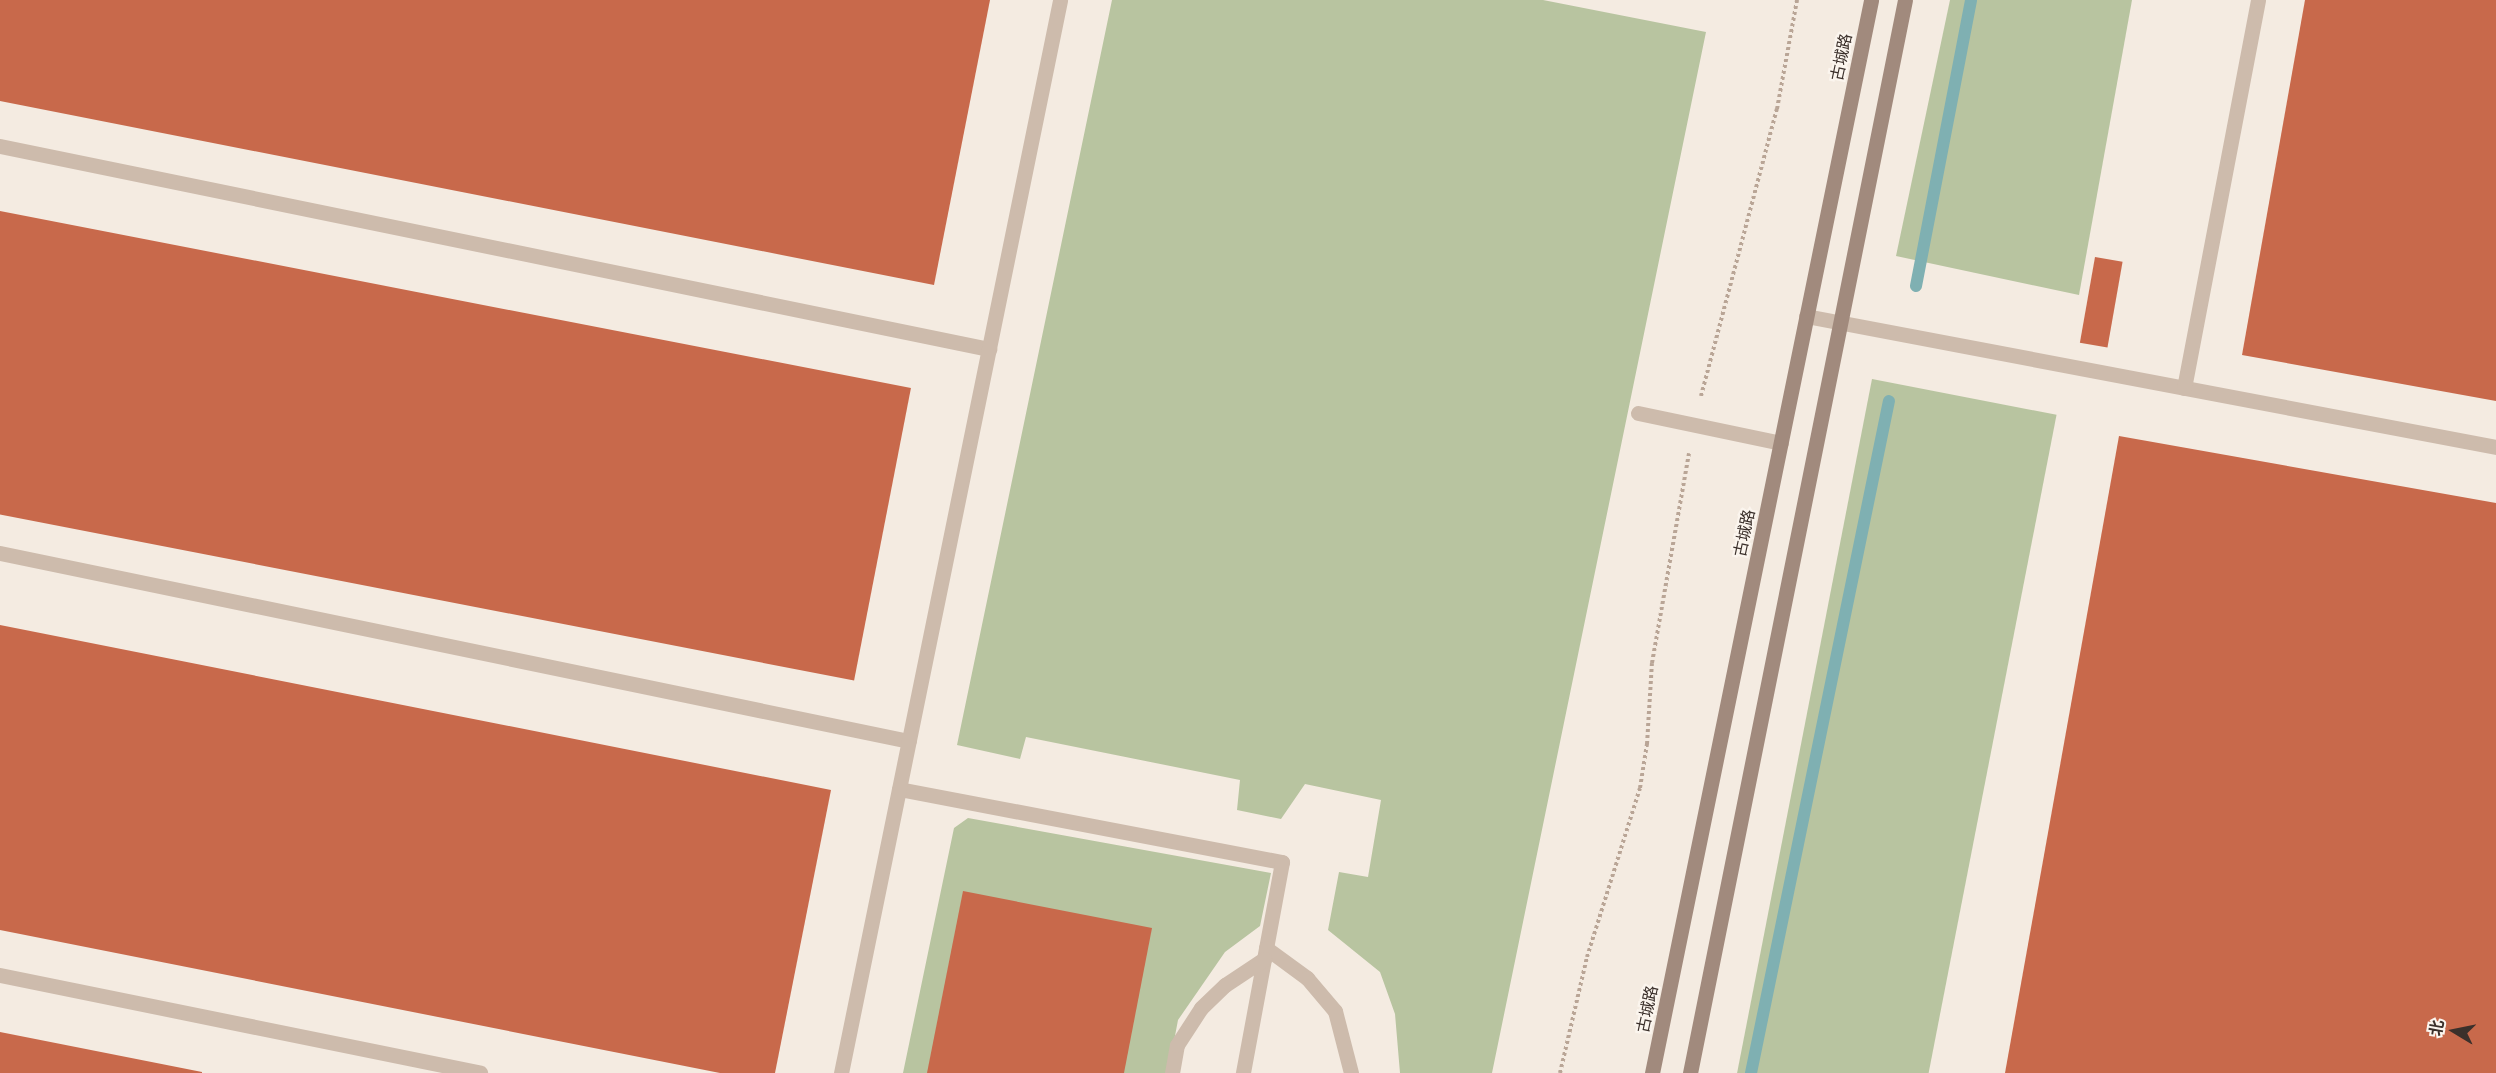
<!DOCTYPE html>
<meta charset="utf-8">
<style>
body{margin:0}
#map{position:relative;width:2496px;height:1073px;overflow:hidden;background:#f4ebe1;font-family:"Noto Sans","Noto Sans SC",sans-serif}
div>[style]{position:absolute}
.green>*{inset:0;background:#b8c4a0;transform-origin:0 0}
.stream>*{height:12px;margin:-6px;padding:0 6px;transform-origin:6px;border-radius:6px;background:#7fb0b2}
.building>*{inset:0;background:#c8694b;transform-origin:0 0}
.path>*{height:4px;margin-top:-2px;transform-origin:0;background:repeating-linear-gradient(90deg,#b9a596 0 3px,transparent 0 6px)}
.service>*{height:15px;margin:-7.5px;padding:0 7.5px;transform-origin:7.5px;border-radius:7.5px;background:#cdbbac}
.secondary>*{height:15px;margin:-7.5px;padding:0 7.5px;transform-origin:7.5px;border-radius:7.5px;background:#a18a7d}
span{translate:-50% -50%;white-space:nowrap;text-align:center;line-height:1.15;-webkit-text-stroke:4.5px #fbf5ee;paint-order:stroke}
.street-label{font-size:16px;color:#3b302b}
.north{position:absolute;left:2424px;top:1001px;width:60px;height:60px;-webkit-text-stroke:4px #fbf5ee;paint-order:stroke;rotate:280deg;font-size:16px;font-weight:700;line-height:24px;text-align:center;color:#3b302b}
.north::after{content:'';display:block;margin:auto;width:21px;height:27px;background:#3b302b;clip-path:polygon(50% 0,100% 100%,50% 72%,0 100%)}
</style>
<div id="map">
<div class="green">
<div style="clip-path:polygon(1112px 0,1543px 0,1706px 32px,1492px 1073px,1400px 1073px,1395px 1014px,1380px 972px,1328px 930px,1339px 872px,1368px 877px,1381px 800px,1305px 784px,1281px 819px,1237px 810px,1240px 780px,1026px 737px,1020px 759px,957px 745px)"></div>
<div style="clip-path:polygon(1950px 0,2132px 0,2079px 295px,1896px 256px)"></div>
<div style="left:1872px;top:379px;width:188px;height:708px;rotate:11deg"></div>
<div style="clip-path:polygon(968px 818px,1271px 873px,1260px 926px,1225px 952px,1178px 1020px,1168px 1073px,903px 1073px,954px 828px)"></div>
</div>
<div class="stream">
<div style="left:1916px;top:286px;width:291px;rotate:-79.1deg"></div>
<div style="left:1751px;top:1073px;width:686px;rotate:-78.4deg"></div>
</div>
<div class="building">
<div style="clip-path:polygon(0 0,990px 0,934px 285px,0 101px)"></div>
<div style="clip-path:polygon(2305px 0,2496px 0,2496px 401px,2242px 355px)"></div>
<div style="left:0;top:211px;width:928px;height:298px;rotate:11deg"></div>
<div style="left:2095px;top:257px;width:28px;height:87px;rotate:10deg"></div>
<div style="clip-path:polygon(2119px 436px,2496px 503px,2496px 1073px,2005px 1073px)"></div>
<div style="clip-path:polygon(0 625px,831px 790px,775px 1073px,720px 1073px,0 930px)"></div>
<div style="clip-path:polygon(963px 891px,1152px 928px,1124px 1073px,927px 1073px)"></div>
<div style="clip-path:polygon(0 1032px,202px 1072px,202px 1073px,0 1073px)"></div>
</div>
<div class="path">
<div style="left:1701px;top:396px;width:297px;rotate:-75.2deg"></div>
<div style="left:1777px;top:109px;width:111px;rotate:-79.6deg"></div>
<div style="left:1560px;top:1073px;width:119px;rotate:-76.9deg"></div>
<div style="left:1587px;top:957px;width:177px;rotate:-72.6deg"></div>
<div style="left:1640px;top:788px;width:45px;rotate:-81deg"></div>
<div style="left:1647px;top:744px;width:81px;rotate:-86.5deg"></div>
<div style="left:1652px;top:663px;width:213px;rotate:-80deg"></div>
</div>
<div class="service">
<div style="left:0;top:146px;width:1010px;rotate:11.6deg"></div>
<div style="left:1806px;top:316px;width:702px;rotate:10.75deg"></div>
<div style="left:2184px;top:388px;width:395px;rotate:-79.2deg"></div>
<div style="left:1638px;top:413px;width:146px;rotate:11.8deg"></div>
<div style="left:0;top:553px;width:928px;rotate:11.69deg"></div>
<div style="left:899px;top:789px;width:390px;rotate:10.8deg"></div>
<div style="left:1282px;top:862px;width:215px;rotate:100.5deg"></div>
<div style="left:1266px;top:948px;width:51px;rotate:36.2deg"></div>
<div style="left:1307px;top:978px;width:43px;rotate:49.7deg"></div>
<div style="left:1335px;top:1011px;width:64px;rotate:75.5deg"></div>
<div style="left:0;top:975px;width:490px;rotate:11.5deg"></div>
<div style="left:841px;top:1073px;width:1095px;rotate:-78.46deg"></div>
<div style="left:1172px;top:1073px;width:28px;rotate:-80deg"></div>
<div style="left:1177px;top:1045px;width:44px;rotate:-57deg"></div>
<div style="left:1201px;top:1008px;width:33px;rotate:-44deg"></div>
<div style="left:1225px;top:985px;width:47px;rotate:-33.7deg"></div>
</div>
<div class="secondary">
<div style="left:1652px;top:1073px;width:1095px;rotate:-78.46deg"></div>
<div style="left:1690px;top:1073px;width:1094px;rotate:-78.67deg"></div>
</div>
<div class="street-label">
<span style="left:1841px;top:57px;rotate:-78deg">古城路</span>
<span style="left:1744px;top:533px;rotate:-78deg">古城路</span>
<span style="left:1647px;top:1009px;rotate:-78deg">古城路</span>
</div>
<div class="north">北</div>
</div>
